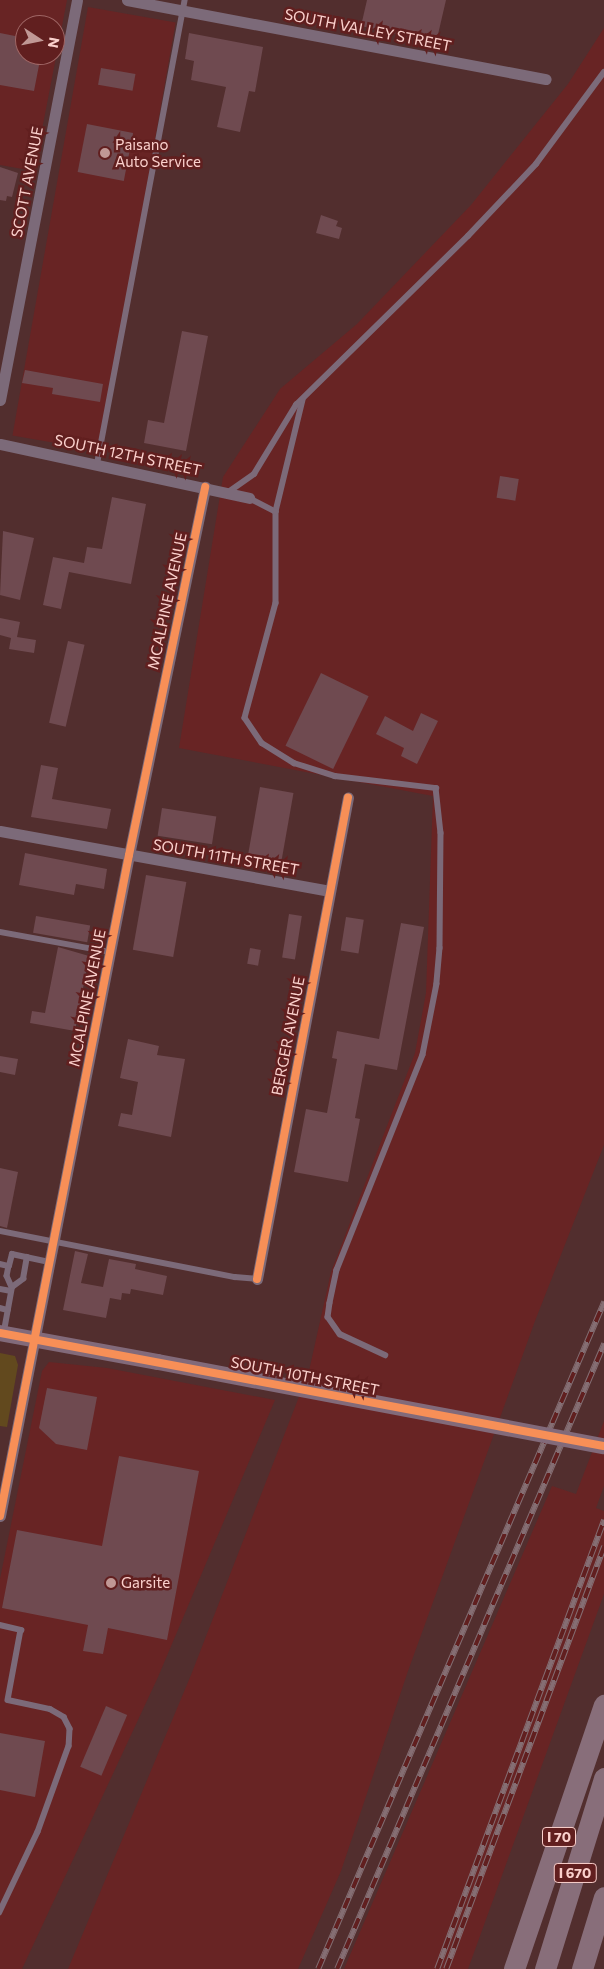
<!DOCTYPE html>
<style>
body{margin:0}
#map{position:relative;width:604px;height:1969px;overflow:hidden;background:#522e2e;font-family:Commissioner,sans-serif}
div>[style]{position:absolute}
.built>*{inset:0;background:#682424;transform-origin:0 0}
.green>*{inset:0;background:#62491e}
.building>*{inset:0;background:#6f4a50;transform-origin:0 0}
.lane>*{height:5.5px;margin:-2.75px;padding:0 2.75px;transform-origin:2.75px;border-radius:2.75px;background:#7c6a79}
.street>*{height:11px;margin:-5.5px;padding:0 5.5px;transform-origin:5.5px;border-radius:5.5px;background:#7c6a79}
.secondary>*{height:16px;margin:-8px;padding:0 8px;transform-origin:8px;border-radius:8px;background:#826a7a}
.highway>*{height:21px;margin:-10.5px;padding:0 10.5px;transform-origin:10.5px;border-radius:10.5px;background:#886e7a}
.rail>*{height:5.5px;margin-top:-2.75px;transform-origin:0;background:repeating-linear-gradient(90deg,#611f1f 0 11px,#856e73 0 22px);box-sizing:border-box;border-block:1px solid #856e73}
.secondary-bridge>*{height:16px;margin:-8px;padding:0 8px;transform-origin:8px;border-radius:8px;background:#826a7a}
.cycleway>*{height:8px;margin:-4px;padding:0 4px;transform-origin:4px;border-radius:4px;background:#f78f57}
.dots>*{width:14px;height:14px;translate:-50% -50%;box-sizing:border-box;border:2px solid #611f1f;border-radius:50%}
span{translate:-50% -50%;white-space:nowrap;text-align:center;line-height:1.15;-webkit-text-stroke:5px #611f1f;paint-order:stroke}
.shield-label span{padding:1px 4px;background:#611f1f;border:1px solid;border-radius:4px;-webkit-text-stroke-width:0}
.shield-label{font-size:14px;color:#fbd1cd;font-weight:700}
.street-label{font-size:15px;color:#fbd1cd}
.poi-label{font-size:15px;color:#fbd1cd}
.left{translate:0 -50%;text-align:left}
.north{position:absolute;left:15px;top:15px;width:50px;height:50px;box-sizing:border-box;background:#611f1f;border:1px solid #9f6665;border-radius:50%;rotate:101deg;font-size:14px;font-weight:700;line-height:20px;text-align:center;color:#fbd1cd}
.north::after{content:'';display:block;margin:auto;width:18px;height:22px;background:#c09895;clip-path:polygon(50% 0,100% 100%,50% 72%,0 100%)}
</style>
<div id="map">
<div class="built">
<div style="clip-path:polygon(evenodd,0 0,67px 0,34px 171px,0 165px,0 0,25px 25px,55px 25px,55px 55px,25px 55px,25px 25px)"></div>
<div style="left:88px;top:7px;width:89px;height:435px;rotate:10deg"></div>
<div style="clip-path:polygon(604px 28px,604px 1145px,535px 1321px,408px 1671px,341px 1871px,298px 1969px,68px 1969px,191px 1675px,309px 1371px,331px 1272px,415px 1053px,426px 993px,433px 796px,179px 748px,223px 477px,280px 389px,357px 324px,471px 205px,568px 84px)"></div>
<div style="clip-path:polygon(49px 1362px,107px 1368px,275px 1400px,158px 1677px,22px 1969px,0 1969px,0 1579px,42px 1371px)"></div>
<div style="clip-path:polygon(604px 1421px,604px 1486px,596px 1508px,604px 1511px,604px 1594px,468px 1969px,344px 1969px,552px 1486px,576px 1494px)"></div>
</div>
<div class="green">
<div style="clip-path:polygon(0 1353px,15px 1356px,18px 1365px,7px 1427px,0 1426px)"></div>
</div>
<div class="building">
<div style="clip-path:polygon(367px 0,446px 0,436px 43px,361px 26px)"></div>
<div style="clip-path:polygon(0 33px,25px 38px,25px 55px,41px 55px,34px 91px,0 85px)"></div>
<div style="clip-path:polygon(189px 33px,263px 47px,255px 92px,249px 91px,240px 132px,217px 127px,226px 87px,191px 80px,194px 61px,185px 59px)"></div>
<div style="left:101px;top:68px;width:35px;height:17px;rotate:10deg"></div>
<div style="left:87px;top:124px;width:47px;height:49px;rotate:11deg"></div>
<div style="clip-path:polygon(0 167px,18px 173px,12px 197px,7px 196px,6px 201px,0 200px)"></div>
<div style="clip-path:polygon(321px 215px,338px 221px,336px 226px,342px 228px,339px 239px,316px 233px)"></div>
<div style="clip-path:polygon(182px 331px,208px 336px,186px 451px,144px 443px,148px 420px,164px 423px)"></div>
<div style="clip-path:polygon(25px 370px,103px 384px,100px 402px,52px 394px,53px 388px,22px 383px)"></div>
<div style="left:500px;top:476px;width:19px;height:22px;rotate:9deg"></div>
<div style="clip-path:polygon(112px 497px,146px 504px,131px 584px,69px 572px,61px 609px,43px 605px,53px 557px,84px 563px,87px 547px,102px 549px)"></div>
<div style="clip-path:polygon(3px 531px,34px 538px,20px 600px,0 595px)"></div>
<div style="clip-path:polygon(0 618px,20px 622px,17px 637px,36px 640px,34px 653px,9px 649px,11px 638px,0 635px)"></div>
<div style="left:68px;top:641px;width:17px;height:84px;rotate:13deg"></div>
<div style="left:321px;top:673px;width:53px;height:81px;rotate:26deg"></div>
<div style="clip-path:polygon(421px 713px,438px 721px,417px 764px,401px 756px,404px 748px,376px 734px,385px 716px,413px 731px)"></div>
<div style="clip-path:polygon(41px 765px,58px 768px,52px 799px,111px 809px,107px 829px,31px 817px)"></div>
<div style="left:260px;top:787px;width:34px;height:69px;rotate:10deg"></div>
<div style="left:162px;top:808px;width:55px;height:28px;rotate:9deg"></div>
<div style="clip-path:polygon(25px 853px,107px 869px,104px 889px,76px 884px,74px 895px,19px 885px)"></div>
<div style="left:146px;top:875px;width:41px;height:76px;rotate:10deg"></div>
<div style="left:289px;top:914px;width:13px;height:44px;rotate:9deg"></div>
<div style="left:36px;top:916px;width:55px;height:17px;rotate:10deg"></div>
<div style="left:346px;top:917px;width:18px;height:34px;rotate:9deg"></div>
<div style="clip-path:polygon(401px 923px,424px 927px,397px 1070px,365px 1064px,355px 1118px,360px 1119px,348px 1182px,294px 1172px,306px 1109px,327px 1113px,337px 1059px,332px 1058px,337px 1031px,379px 1039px)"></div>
<div style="clip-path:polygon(58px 947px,89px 956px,75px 1031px,30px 1023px,32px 1011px,45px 1013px)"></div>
<div style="left:250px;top:948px;width:11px;height:16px;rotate:10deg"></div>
<div style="clip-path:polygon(128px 1039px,159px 1046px,157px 1055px,185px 1059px,171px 1137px,118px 1126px,121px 1113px,132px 1115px,138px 1082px,120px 1078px)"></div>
<div style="clip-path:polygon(0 1056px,18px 1059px,15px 1075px,0 1072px)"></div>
<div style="clip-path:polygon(0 1168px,18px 1172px,7px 1228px,0 1226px)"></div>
<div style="clip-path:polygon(75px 1251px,88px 1254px,81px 1283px,103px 1287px,109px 1259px,136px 1264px,135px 1269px,167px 1276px,163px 1295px,131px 1289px,130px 1294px,122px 1293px,121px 1300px,110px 1298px,106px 1318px,63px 1310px)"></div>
<div style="clip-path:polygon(47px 1388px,97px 1397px,87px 1450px,56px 1444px,39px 1428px)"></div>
<div style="clip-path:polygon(119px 1456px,199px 1471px,167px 1640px,108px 1628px,103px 1654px,83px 1651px,88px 1625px,2px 1608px,17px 1530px,102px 1546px)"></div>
<div style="left:106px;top:1706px;width:23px;height:66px;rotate:23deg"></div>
<div style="clip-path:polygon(0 1733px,45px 1741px,35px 1797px,0 1790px)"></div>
</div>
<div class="lane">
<div style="left:303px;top:400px;width:115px;rotate:103.6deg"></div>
<div style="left:276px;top:512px;width:91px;rotate:90deg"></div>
<div style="left:276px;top:603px;width:119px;rotate:105.1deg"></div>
<div style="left:245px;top:718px;width:30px;rotate:56deg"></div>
<div style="left:262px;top:743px;width:38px;rotate:32deg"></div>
<div style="left:294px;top:763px;width:43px;rotate:17.6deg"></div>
<div style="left:335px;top:776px;width:102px;rotate:6.8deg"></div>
<div style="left:436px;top:788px;width:45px;rotate:83.7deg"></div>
<div style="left:441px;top:833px;width:115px;rotate:90.5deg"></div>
<div style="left:440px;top:948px;width:36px;rotate:95deg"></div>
<div style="left:437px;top:984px;width:72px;rotate:101.2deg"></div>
<div style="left:423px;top:1055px;width:232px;rotate:111.8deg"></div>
<div style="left:337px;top:1270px;width:34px;rotate:102deg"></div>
<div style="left:330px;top:1303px;width:14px;rotate:98deg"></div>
<div style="left:328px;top:1317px;width:21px;rotate:55deg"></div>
<div style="left:340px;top:1334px;width:50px;rotate:25deg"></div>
<div style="left:97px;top:464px;width:472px;rotate:-79.3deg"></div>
<div style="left:227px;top:493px;width:33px;rotate:-35deg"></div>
<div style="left:254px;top:474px;width:81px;rotate:-58.7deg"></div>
<div style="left:296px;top:405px;width:241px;rotate:-44.5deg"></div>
<div style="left:468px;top:236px;width:99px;rotate:-46.6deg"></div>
<div style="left:536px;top:164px;width:114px;rotate:-53.5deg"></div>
<div style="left:249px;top:498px;width:30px;rotate:27deg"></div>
<div style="left:0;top:932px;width:112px;rotate:10.3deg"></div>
<div style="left:0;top:1231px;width:239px;rotate:11.1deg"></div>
<div style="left:235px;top:1277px;width:22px;rotate:5deg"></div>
<div style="left:0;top:1264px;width:9px;rotate:13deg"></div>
<div style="left:9px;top:1266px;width:12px;rotate:-76deg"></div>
<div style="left:12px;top:1254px;width:39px;rotate:12deg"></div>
<div style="left:9px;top:1266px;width:10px;rotate:101deg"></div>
<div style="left:7px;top:1276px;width:12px;rotate:66deg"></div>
<div style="left:0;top:1289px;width:11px;rotate:10deg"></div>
<div style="left:0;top:1308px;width:8px;rotate:14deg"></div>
<div style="left:4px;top:1331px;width:45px;rotate:-79.7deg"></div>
<div style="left:12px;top:1287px;width:14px;rotate:-36deg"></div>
<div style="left:23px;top:1279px;width:22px;rotate:-80deg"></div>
<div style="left:0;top:1625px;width:22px;rotate:13deg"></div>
<div style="left:21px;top:1630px;width:71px;rotate:100.5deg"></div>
<div style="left:8px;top:1700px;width:43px;rotate:12.1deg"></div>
<div style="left:50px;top:1709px;width:16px;rotate:30deg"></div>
<div style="left:64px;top:1717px;width:13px;rotate:63deg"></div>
<div style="left:70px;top:1729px;width:17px;rotate:93deg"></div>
<div style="left:69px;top:1746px;width:91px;rotate:109.8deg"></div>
<div style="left:38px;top:1832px;width:89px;rotate:115.4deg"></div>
</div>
<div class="street">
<div style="left:127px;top:0;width:426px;rotate:10.7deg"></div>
<div style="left:0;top:400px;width:407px;rotate:-79.1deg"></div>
<div style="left:0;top:444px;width:255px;rotate:12.2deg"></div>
<div style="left:0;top:831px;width:334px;rotate:10.3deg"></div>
<div style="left:257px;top:1279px;width:490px;rotate:-79.3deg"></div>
<div style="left:0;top:1516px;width:673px;rotate:-78.96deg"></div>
<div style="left:129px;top:855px;width:376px;rotate:-78.3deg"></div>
</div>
<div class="secondary">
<div style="left:0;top:1333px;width:161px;rotate:10.4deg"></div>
</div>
<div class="highway">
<div style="left:514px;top:1969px;width:279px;rotate:-71.2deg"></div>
<div style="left:545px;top:1969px;width:200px;rotate:-72.8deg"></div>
<div style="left:582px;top:1969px;width:75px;rotate:-73deg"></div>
</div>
<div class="rail">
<div style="left:318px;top:1969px;width:726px;rotate:-66.79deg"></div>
<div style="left:337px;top:1969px;width:680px;rotate:-66.87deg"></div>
<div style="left:437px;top:1969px;width:479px;rotate:-69.6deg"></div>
<div style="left:446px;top:1969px;width:451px;rotate:-69.5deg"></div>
</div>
<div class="secondary-bridge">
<div style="left:158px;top:1362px;width:454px;rotate:10.7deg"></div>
</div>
<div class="cycleway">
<div style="left:257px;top:1279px;width:490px;rotate:-79.3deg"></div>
<div style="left:0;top:1333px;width:614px;rotate:10.6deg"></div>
<div style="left:0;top:1516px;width:673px;rotate:-78.96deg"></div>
<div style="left:129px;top:855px;width:376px;rotate:-78.3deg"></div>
</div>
<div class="dots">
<div style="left:105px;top:153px;background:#c09895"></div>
<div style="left:111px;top:1583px;background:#c09895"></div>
</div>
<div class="shield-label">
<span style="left:559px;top:1837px">I 70</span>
<span style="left:575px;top:1873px">I 670</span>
</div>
<div class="street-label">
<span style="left:368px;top:30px;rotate:11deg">SOUTH VALLEY STREET</span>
<span style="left:27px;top:182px;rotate:-79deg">SCOTT AVENUE</span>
<span style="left:128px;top:455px;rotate:12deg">SOUTH 12TH STREET</span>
<span style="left:167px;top:601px;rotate:-78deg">MCALPINE AVENUE</span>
<span style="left:226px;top:857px;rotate:10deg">SOUTH 11TH STREET</span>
<span style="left:87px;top:998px;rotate:-79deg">MCALPINE AVENUE</span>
<span style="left:288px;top:1036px;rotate:-79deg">BERGER AVENUE</span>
<span style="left:305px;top:1376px;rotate:11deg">SOUTH 10TH STREET</span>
</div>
<div class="poi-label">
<span class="left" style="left:115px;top:153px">Paisano<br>Auto Service</span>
<span class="left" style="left:121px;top:1583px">Garsite</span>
</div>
<div class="north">N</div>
</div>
